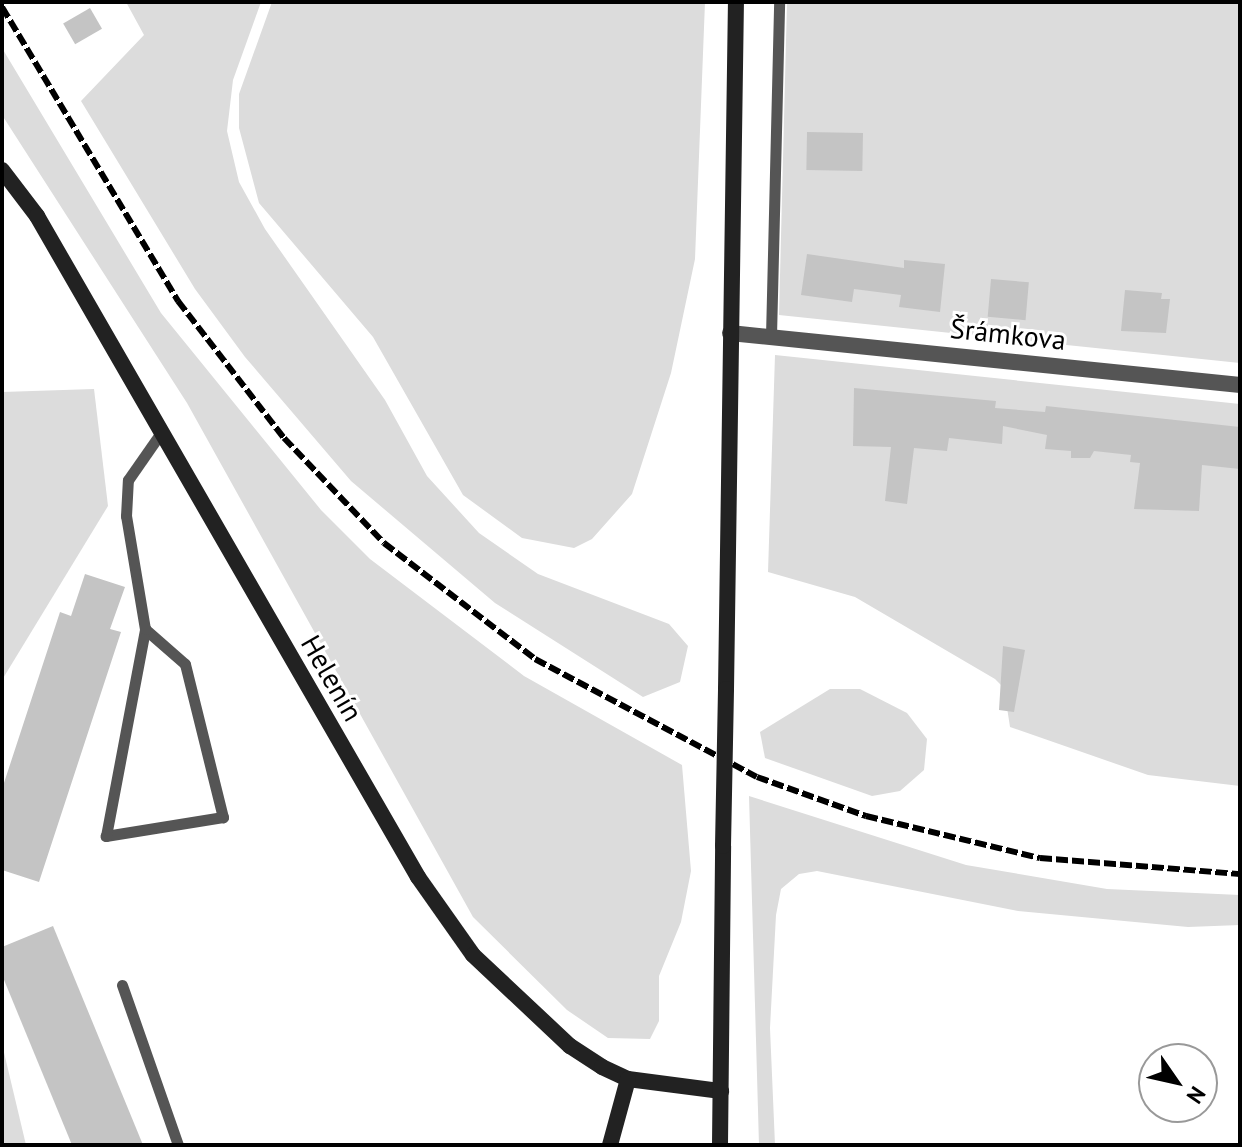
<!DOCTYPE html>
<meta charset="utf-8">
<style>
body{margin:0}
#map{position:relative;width:1242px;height:1147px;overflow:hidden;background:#fff;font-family:"PT Sans",sans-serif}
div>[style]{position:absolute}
.green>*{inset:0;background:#dcdcdc}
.building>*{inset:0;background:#c4c4c4;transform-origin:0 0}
.lane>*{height:11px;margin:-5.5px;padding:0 5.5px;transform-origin:5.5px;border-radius:5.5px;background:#555}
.street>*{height:16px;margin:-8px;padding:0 8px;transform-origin:8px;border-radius:8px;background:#555}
.secondary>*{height:16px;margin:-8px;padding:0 8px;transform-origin:8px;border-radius:8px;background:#222}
.rail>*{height:6px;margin-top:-3px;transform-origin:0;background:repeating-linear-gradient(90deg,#000 0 12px,transparent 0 16px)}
.secondary-bridge>*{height:16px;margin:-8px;padding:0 8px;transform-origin:8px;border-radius:8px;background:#222}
span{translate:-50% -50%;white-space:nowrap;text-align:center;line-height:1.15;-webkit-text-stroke:6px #fff;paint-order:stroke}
.street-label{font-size:28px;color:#000}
.frame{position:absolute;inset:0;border:4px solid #000;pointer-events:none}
.north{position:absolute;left:1138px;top:1043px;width:80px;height:80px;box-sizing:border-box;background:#fff;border:2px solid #999;border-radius:50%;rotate:124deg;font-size:22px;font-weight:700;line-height:32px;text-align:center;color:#000}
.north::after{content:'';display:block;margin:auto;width:28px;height:36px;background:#000;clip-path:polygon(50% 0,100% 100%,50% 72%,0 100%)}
</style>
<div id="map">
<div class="green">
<div style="clip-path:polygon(126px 2px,261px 2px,233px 80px,227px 131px,239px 182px,265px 229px,385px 400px,427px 476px,479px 533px,538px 574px,669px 624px,688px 646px,680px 682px,643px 697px,495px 603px,351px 481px,245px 357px,195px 289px,81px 101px,144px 35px)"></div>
<div style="clip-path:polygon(272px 2px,705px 2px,695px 259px,671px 373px,632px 494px,592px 539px,574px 548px,522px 538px,463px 495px,373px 337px,259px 203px,239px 128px,239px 94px)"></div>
<div style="clip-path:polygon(787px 2px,1240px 2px,1240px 363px,779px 315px)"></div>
<div style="clip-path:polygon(2px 48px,161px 313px,321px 510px,370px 559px,524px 676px,682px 765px,691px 871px,681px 922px,659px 976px,659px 1021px,650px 1039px,608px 1038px,567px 1010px,473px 917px,187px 403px,2px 115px)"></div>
<div style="clip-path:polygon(775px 355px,1240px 404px,1240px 786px,1148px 775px,1010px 727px,1004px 688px,995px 679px,855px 597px,768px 572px)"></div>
<div style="clip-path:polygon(94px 389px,108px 506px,2px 680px,2px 392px)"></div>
<div style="clip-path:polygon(830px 689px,860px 689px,907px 713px,927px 739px,924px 770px,900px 791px,872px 796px,765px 758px,760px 732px)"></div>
<div style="clip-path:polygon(749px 796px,966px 865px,1107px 889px,1240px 895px,1240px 925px,1188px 927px,1018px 911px,817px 871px,799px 874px,781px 889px,776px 915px,770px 1028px,775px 1145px,759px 1145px)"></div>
<div style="clip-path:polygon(2px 1044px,26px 1145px,2px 1145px)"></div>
</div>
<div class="building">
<div style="left:90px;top:8px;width:24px;height:31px;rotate:60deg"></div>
<div style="left:807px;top:132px;width:56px;height:38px;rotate:1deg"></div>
<div style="clip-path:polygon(807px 254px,904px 268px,904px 260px,945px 264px,940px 312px,899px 307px,901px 295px,854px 289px,852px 302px,801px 295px)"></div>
<div style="left:991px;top:279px;width:38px;height:38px;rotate:5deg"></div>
<div style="clip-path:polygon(1125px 290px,1162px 293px,1161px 299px,1170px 299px,1166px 333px,1121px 331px)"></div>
<div style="clip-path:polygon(854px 388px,996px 401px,995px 408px,1045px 412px,1046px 406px,1240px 427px,1240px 469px,1202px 465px,1199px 511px,1134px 509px,1140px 463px,1130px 462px,1131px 455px,1094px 451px,1090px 458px,1071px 458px,1071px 451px,1045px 449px,1047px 435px,1003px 426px,1002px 444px,949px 438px,947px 451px,914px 448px,907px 504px,885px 501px,891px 447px,853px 446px)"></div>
<div style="clip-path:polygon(85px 574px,125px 587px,110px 629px,121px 632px,39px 882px,2px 870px,2px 789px,60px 612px,71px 616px)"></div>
<div style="clip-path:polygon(1003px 646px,1025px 650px,1014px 712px,999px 710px)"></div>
<div style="clip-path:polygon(53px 926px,143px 1145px,72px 1145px,2px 975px,2px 947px)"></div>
</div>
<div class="lane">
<div style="left:771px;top:336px;width:334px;rotate:-88.6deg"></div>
<div style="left:145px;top:629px;width:53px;rotate:41.2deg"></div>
<div style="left:185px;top:664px;width:158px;rotate:76.1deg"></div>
<div style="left:223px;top:817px;width:119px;rotate:170.8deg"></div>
<div style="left:106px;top:836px;width:211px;rotate:-79.3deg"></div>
<div style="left:145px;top:629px;width:115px;rotate:-99.5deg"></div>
<div style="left:126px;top:516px;width:36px;rotate:-87deg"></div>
<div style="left:128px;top:480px;width:56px;rotate:-55.2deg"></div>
<div style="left:122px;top:985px;width:170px;rotate:70.7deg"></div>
</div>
<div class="street">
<div style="left:730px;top:333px;width:513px;rotate:5.82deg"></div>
</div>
<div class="secondary">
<div style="left:2px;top:170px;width:58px;rotate:52.7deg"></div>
<div style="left:37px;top:216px;width:763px;rotate:60.04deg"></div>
<div style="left:418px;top:877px;width:95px;rotate:54.8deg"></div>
<div style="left:473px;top:955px;width:133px;rotate:43.2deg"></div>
<div style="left:570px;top:1046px;width:38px;rotate:33deg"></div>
<div style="left:602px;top:1067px;width:29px;rotate:25deg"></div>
<div style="left:628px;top:1079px;width:94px;rotate:7.4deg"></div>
<div style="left:726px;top:689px;width:687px;rotate:-89.17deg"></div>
<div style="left:610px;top:1145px;width:68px;rotate:-74.7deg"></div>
<div style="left:720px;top:1145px;width:299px;rotate:-89.4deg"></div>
</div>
<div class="rail">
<div style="left:2px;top:7px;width:343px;rotate:59.1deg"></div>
<div style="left:178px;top:301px;width:173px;rotate:52.3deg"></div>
<div style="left:284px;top:438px;width:145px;rotate:46.4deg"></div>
<div style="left:384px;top:543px;width:190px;rotate:37.5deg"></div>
<div style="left:535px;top:659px;width:251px;rotate:28deg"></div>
<div style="left:757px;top:777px;width:116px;rotate:19.7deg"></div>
<div style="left:866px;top:816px;width:179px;rotate:13.6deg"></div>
<div style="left:1040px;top:858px;width:201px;rotate:4.6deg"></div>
</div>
<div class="secondary-bridge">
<div style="left:723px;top:846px;width:157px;rotate:-88.9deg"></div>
</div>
<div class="street-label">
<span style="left:1008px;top:334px;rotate:6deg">Šrámkova</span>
<span style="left:332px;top:678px;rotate:60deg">Helenín</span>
</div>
<div class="frame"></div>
<div class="north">N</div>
</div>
